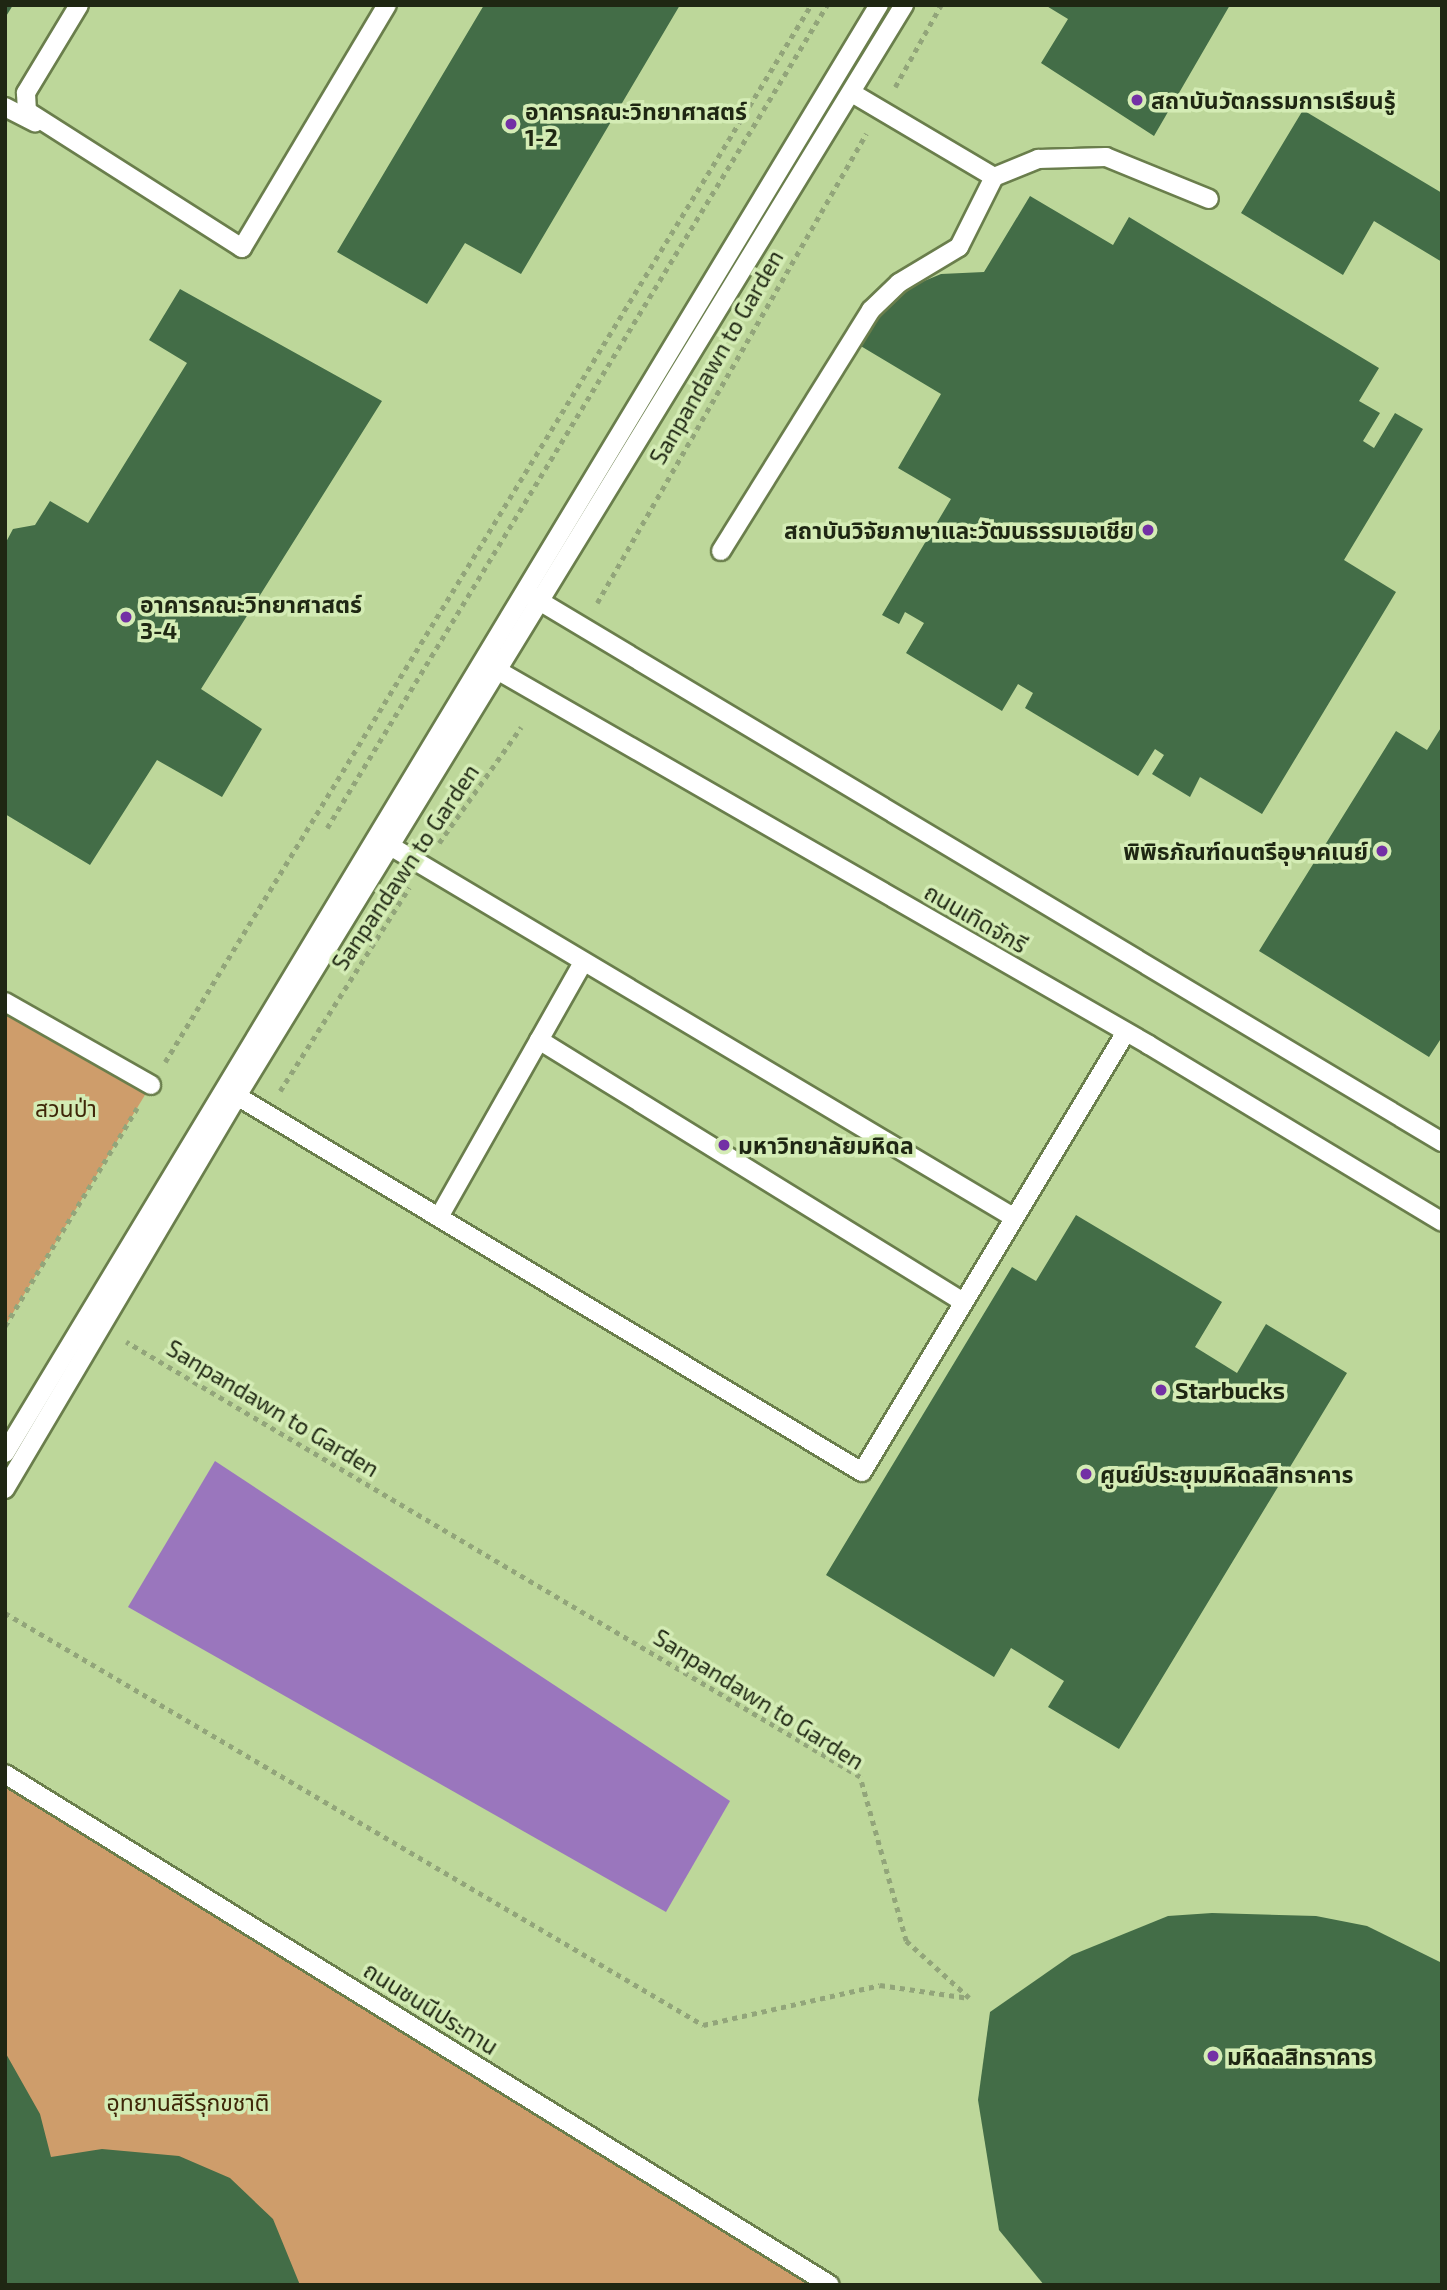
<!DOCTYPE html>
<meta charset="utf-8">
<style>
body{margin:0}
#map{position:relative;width:1447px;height:2290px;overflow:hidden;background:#c7dea9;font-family:"Exo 2","Noto Sans Thai",sans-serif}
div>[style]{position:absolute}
.built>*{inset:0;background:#bdd79a;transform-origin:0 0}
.green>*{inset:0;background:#ce9d6b}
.water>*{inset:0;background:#9a76bd}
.building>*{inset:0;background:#436d47}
.path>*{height:4.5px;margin-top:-2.25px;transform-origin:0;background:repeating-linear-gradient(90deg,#92a57a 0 5px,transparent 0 10px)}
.roads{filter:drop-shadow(2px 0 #6a7e4c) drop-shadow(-2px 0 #6a7e4c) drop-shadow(0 2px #6a7e4c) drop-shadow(0 -2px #6a7e4c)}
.lane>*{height:18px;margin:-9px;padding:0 9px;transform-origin:9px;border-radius:9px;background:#fff}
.dots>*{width:19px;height:19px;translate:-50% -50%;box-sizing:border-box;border:4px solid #d4ecb5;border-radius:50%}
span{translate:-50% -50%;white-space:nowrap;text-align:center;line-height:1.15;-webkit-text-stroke:7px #d4ecb5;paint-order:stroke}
.poi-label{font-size:23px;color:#1f2713;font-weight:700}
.left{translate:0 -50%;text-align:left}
.right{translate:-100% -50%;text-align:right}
.street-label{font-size:23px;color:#1f2713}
.park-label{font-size:23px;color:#3f2608}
.frame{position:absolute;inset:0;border:7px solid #1f2713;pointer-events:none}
</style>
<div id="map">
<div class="built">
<div style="left:5px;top:5px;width:1437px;height:2280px"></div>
</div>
<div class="green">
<div style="clip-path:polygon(5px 1002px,151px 1085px,5px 1326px)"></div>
<div style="clip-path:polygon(5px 1774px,834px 2285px,5px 2285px)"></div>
</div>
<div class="water">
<div style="clip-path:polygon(215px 1461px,730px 1801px,666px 1912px,128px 1607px)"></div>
</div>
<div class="building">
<div style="clip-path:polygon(5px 5px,13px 5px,5px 18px)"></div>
<div style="clip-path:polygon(484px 5px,680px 5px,521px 274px,465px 243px,427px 304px,337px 252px)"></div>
<div style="clip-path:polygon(1045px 5px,1230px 5px,1154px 136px,1041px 63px,1068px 19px)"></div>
<div style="clip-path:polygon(1303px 110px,1442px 193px,1442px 262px,1374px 221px,1343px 275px,1241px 213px)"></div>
<div style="clip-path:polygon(1030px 196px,1113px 245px,1129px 217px,1379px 368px,1359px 401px,1380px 413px,1363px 441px,1374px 448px,1395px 413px,1423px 429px,1344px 560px,1396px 592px,1262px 814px,1200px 777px,1190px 797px,1152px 774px,1164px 755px,1155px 749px,1138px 776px,1025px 708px,1033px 693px,1018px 684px,1002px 711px,906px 653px,924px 623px,905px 612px,899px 624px,882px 615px,951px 499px,898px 468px,941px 394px,854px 342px,900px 291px,941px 274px,984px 272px)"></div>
<div style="clip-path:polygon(180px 289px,382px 401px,201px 689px,262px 729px,222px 797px,157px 760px,90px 865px,5px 814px,5px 544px,13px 529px,35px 525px,50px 501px,88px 523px,187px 363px,149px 340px)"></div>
<div style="clip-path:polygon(1442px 726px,1442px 1037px,1429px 1057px,1259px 951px,1396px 731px,1427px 750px)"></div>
<div style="clip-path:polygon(1076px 1215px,1222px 1302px,1195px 1347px,1237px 1373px,1266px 1324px,1347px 1373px,1119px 1749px,1048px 1707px,1064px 1681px,1011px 1648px,994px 1677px,826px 1575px,1012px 1267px,1036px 1281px)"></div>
<div style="clip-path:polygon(1212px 1913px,1316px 1916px,1367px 1926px,1442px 1963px,1442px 2285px,1044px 2285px,999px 2230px,978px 2100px,990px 2012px,1072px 1955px,1168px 1916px)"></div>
<div style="clip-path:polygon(5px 2052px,40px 2114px,51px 2157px,102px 2149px,179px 2156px,230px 2178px,273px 2219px,300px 2285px,5px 2285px)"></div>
</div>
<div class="path">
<div style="left:895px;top:87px;width:94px;rotate:-60.7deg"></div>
<div style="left:597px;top:603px;width:541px;rotate:-60.16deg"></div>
<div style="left:327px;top:828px;width:963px;rotate:-58.72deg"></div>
<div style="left:439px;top:843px;width:142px;rotate:-54.7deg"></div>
<div style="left:165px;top:1062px;width:1239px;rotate:-58.57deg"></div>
<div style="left:280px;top:1091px;width:241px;rotate:-57.6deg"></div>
<div style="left:5px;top:1326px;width:255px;rotate:-58.8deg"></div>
<div style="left:5px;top:1613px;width:811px;rotate:30.55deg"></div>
<div style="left:703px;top:2025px;width:181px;rotate:-12.7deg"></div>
<div style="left:880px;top:1985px;width:90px;rotate:8.3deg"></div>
<div style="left:969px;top:1998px;width:85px;rotate:-137.9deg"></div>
<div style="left:906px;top:1941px;width:170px;rotate:-105.7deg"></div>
<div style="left:860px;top:1777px;width:853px;rotate:-149.35deg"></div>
</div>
<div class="roads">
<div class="lane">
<div style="left:79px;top:5px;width:103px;rotate:121.1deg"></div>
<div style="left:26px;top:93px;width:18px;rotate:87deg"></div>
<div style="left:27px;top:111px;width:255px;rotate:32.5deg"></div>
<div style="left:242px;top:248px;width:283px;rotate:-59.2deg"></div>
<div style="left:5px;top:107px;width:34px;rotate:27deg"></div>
<div style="left:994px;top:177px;width:48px;rotate:-22.2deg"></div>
<div style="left:1038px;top:159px;width:68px;rotate:-1.7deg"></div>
<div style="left:1106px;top:157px;width:111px;rotate:22.2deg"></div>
<div style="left:721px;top:551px;width:284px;rotate:-58.1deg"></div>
<div style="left:871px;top:310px;width:39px;rotate:-44deg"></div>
<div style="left:899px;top:283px;width:70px;rotate:-31deg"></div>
<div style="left:959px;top:247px;width:78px;rotate:-63.4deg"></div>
<div style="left:994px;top:177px;width:165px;rotate:-149.4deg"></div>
<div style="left:531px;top:596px;width:1062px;rotate:30.94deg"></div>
<div style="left:490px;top:666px;width:760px;rotate:29.9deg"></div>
<div style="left:1149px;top:1045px;width:342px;rotate:31.1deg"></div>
<div style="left:392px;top:847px;width:723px;rotate:30.79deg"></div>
<div style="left:5px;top:1002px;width:168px;rotate:29.6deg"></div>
<div style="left:539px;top:1040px;width:498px;rotate:31.7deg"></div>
<div style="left:237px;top:1096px;width:729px;rotate:31.03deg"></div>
<div style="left:862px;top:1472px;width:513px;rotate:-59.04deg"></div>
<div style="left:439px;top:1217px;width:291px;rotate:-60.5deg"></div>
<div style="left:5px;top:1453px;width:1691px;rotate:-58.89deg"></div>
<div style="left:5px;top:1489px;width:456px;rotate:-59.4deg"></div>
<div style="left:237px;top:1096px;width:1279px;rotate:-58.56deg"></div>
<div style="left:5px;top:1774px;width:970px;rotate:31.77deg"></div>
</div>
</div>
<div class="dots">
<div style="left:1137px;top:100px;background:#7330a5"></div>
<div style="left:511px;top:124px;background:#7330a5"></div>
<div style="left:1148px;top:530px;background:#7330a5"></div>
<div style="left:126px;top:617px;background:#7330a5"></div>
<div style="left:1382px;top:851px;background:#7330a5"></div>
<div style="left:724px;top:1145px;background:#7330a5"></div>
<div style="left:1161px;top:1390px;background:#7330a5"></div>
<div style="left:1086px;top:1474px;background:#7330a5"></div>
<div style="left:1213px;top:2056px;background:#7330a5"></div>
</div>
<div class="poi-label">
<span class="left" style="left:1151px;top:100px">สถาบันวัตกรรมการเรียนรู้</span>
<span class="left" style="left:525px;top:124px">อาคารคณะวิทยาศาสตร์<br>1-2</span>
<span class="right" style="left:1134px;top:530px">สถาบันวิจัยภาษาและวัฒนธรรมเอเชีย</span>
<span class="left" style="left:140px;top:617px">อาคารคณะวิทยาศาสตร์<br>3-4</span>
<span class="right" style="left:1368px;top:851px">พิพิธภัณฑ์ดนตรีอุษาคเนย์</span>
<span class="left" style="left:738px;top:1145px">มหาวิทยาลัยมหิดล</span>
<span class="left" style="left:1175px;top:1390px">Starbucks</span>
<span class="left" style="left:1100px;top:1474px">ศูนย์ประชุมมหิดลสิทธาคาร</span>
<span class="left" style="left:1227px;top:2056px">มหิดลสิทธาคาร</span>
</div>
<div class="street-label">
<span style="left:716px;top:357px;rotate:-60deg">Sanpandawn to Garden</span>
<span style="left:405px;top:867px;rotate:-56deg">Sanpandawn to Garden</span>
<span style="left:976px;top:918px;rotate:30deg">ถนนเทิดจักรี</span>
<span style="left:273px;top:1408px;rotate:31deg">Sanpandawn to Garden</span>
<span style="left:759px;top:1699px;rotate:32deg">Sanpandawn to Garden</span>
<span style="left:431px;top:2008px;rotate:32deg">ถนนชนนีประทาน</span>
</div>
<div class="park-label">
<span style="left:66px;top:1108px">สวนป่า</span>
<span style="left:188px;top:2102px">อุทยานสิรีรุกขชาติ</span>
</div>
<div class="frame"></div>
</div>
